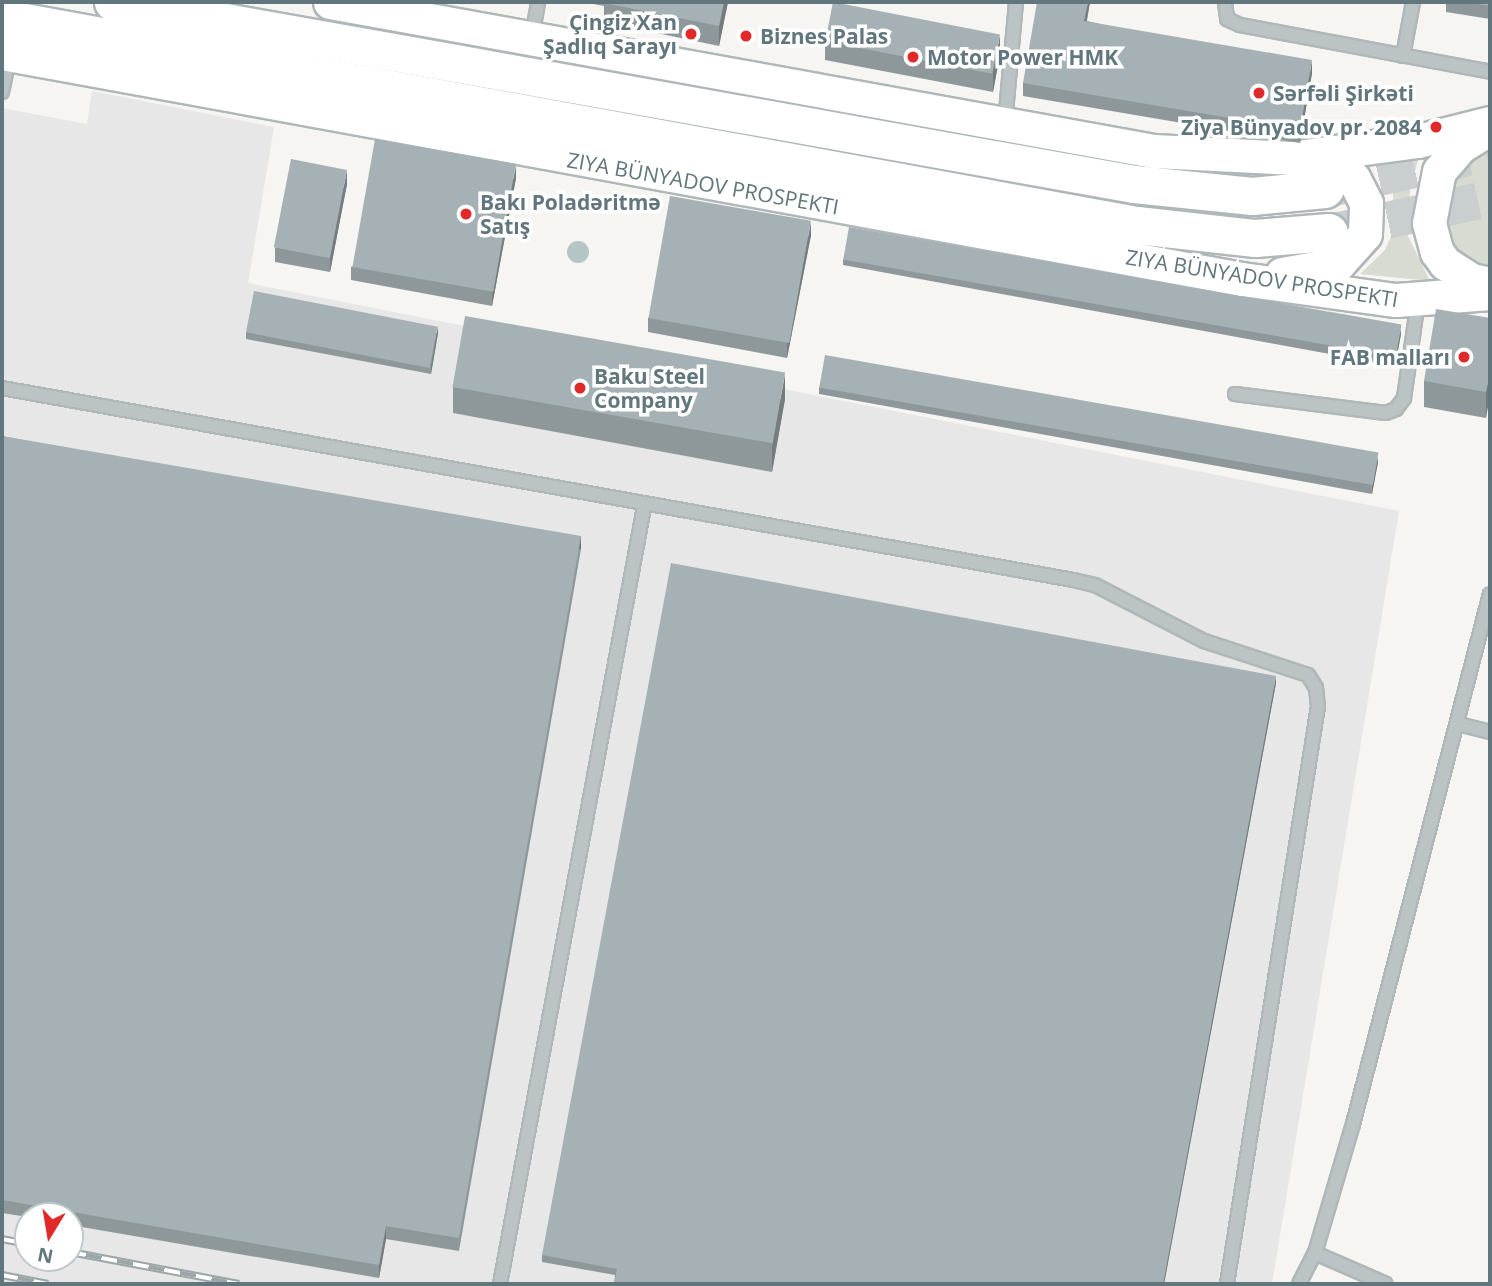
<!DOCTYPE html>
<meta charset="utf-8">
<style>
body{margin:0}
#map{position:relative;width:1492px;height:1286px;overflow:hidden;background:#f6f5f2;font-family:"Open Sans",sans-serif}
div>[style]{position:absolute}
.built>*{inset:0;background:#e6e7e6}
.green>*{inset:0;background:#d7dbd1}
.water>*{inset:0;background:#b4c5c5}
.round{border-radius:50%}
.primary-tunnel>*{height:37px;margin-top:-18.5px;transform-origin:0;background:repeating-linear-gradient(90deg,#c9cfcf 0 37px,transparent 0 55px)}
.roads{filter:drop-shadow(2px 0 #afb7b9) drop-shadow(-2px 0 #afb7b9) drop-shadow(0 2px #afb7b9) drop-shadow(0 -2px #afb7b9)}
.service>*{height:12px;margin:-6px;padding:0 6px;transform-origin:6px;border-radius:6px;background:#bcc3c5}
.secondary>*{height:33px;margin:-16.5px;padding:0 16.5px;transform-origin:16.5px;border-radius:16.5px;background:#fff}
.primary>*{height:37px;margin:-18.5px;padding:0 18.5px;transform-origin:18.5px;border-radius:18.5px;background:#fff}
.rail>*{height:8px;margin-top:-4px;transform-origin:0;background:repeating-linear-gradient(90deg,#fff 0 16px,#9ca6a9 0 32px);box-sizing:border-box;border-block:2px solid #9ca6a9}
.wall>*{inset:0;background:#8e989b}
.shaded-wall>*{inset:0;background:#747c7e;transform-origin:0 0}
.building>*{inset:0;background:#a5b1b4;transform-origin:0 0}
.dots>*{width:19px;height:19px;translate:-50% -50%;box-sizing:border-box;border:4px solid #fff;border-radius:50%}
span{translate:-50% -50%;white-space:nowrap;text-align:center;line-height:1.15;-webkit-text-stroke:7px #fff;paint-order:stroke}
.poi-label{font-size:21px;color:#61777d;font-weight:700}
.right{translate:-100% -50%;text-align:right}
.left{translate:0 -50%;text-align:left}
.street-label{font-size:21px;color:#61777d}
.frame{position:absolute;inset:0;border:4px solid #61777d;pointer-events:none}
.north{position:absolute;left:14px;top:1202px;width:70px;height:70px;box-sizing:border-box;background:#fff;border:2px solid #c0c9cb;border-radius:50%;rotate:191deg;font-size:19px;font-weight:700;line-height:28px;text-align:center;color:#61777d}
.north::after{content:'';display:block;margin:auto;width:24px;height:32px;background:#e02928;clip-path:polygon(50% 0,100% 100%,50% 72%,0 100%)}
</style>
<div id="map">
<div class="built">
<div style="clip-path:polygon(evenodd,92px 91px,274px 127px,248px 283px,1399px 511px,1272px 1284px,2px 1284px,2px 108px,87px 124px,92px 91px,28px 1216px,70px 1216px,70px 1258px,28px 1258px,28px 1216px)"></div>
</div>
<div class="green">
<div style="clip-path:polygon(1490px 142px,1490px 269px,1460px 256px,1452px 245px,1446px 229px,1443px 194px,1448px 178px)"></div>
<div style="clip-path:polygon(1420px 154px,1410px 188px,1408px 236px,1430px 281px,1360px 274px,1385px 250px,1394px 230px,1393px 188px,1376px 161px)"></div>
</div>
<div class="water">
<div class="round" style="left:567px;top:241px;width:22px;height:22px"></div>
</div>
<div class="primary-tunnel">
<div style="left:1325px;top:189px;width:169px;rotate:-12.6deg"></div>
<div style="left:1334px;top:231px;width:159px;rotate:-11.9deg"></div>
</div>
<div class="roads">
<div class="service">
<div style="left:1225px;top:2px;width:17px;rotate:83deg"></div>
<div style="left:1227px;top:19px;width:14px;rotate:25deg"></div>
<div style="left:1240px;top:25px;width:254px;rotate:10.6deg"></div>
<div style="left:532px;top:37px;width:36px;rotate:-80deg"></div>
<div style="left:1403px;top:56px;width:55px;rotate:-79.5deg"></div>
<div style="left:2px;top:92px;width:38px;rotate:-78deg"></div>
<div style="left:1005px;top:123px;width:121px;rotate:-84.8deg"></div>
<div style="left:2px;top:388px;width:1088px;rotate:10.16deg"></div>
<div style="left:1073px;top:580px;width:23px;rotate:13deg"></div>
<div style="left:1095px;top:585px;width:123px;rotate:27.2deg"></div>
<div style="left:1204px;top:641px;width:109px;rotate:18.1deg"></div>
<div style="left:1308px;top:675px;width:15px;rotate:58deg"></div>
<div style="left:1316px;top:688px;width:18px;rotate:84deg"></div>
<div style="left:1318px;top:706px;width:585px;rotate:98.95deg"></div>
<div style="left:1235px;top:394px;width:152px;rotate:7.2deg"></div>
<div style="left:1386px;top:413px;width:11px;rotate:-22deg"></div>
<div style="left:1396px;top:409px;width:14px;rotate:-54deg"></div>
<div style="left:1404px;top:398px;width:98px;rotate:-81.8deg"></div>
<div style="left:1458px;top:724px;width:33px;rotate:14deg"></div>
<div style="left:1315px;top:1253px;width:77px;rotate:23.6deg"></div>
<div style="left:500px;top:1284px;width:790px;rotate:-79.5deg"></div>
<div style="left:1299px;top:1284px;width:35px;rotate:-63deg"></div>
<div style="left:1315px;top:1253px;width:134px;rotate:-73.6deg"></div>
<div style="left:1353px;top:1124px;width:547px;rotate:-75.51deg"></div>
</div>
<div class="secondary">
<div style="left:330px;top:2px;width:837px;rotate:10.25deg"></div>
<div style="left:1154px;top:151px;width:136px;rotate:2.9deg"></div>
<div style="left:1290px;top:158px;width:129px;rotate:-7.6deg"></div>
<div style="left:1418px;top:141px;width:74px;rotate:-14deg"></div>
<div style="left:2px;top:53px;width:1260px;rotate:10.33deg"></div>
<div style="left:1242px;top:279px;width:155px;rotate:7.8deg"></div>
<div style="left:1396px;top:300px;width:94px;rotate:-4.3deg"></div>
<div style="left:1482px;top:133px;width:25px;rotate:148deg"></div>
<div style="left:1461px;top:146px;width:33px;rotate:131deg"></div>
<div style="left:1439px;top:171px;width:53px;rotate:100.9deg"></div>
<div style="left:1429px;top:223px;width:30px;rotate:75deg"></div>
<div style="left:1437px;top:252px;width:14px;rotate:54deg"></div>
<div style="left:1445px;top:263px;width:31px;rotate:33deg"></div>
<div style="left:1471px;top:280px;width:19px;rotate:12deg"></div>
<div style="left:1282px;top:274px;width:57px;rotate:-10.1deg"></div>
<div style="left:1338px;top:264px;width:40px;rotate:-48deg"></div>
<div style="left:1365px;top:234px;width:31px;rotate:-88deg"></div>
<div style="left:1366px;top:203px;width:28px;rotate:-117deg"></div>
<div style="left:1353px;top:178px;width:15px;rotate:-138deg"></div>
<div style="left:1342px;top:168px;width:36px;rotate:-167deg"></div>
</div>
<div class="primary">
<div style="left:113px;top:2px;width:1037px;rotate:10.11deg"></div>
<div style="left:1134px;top:184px;width:119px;rotate:5.8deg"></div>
<div style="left:1252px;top:196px;width:73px;rotate:-5.5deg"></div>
<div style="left:2px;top:18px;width:1154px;rotate:10.34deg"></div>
<div style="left:1137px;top:225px;width:119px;rotate:6.3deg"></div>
<div style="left:1255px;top:238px;width:74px;rotate:-4.6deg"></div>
</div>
</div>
<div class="rail">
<div style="left:2px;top:1239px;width:26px;rotate:11deg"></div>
<div style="left:70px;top:1252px;width:172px;rotate:10.7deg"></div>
<div style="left:2px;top:1275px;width:47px;rotate:11.1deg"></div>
</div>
<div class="wall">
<div style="clip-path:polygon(583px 2px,728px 2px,719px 46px,604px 22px,604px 6px)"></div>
<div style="clip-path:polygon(1090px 2px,1087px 21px,1312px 73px,1300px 143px,1023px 96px,1023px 83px)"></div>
<div style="clip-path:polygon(1446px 2px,1490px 2px,1490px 19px,1446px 12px)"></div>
<div style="clip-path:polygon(825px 41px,1000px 54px,993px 92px,825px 60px)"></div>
<div style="clip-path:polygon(516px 178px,492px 306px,351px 280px,351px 267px)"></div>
<div style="clip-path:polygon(347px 184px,330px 272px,275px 262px,275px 248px)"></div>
<div style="clip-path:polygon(811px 235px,787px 358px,648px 332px,648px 318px)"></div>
<div style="clip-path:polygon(843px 259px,1401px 334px,1395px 366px,843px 265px)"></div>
<div style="clip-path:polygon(1490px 318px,1486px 418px,1424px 407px,1424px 381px)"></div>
<div style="clip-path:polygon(246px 332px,438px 333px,431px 374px,246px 339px)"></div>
<div style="clip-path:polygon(453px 387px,785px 399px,772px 472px,453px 413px)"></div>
<div style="clip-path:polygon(819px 387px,1378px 462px,1372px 494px,819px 394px)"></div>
<div style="clip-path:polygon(2px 436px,581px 549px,459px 1251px,386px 1239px,379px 1278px,70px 1225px,70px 1216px,28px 1216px,28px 1217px,2px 1213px)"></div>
<div style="clip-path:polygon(1276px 683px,1164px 1284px,614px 1284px,615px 1275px,542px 1262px,542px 1255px)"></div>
</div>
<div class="shaded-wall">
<div style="clip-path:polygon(724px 2px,728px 2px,719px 46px,719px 26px)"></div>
<div style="clip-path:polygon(1088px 2px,1090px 2px,1084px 34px,1084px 21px)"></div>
<div style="clip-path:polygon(1000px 35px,1000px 54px,993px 92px,993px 73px)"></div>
<div style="clip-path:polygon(1312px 60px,1312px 73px,1300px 143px,1300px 130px)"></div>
<div style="clip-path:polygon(516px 165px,516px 178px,492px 306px,492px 293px)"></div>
<div style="clip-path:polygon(347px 170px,347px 184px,330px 272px,330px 258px)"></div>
<div style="clip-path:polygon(811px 222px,811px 235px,787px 358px,787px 345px)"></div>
<div style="clip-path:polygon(438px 326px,438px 333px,431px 374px,431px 367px)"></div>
<div style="clip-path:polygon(1401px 328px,1401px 334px,1395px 366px,1395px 360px)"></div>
<div style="clip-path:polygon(1490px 370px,1490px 396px,1486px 418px,1486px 392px)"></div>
<div style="clip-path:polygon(785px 374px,785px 399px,772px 472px,772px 447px)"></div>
<div style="clip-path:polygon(1378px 456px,1378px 462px,1372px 494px,1372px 488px)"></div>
<div style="left:581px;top:536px;width:13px;height:713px;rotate:90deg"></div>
<div style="clip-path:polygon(1276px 676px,1276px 683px,1164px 1284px,1163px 1284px)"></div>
<div style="clip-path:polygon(386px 1226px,386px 1239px,379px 1278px,379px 1265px)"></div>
</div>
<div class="building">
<div style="clip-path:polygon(604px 2px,724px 2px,719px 26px,604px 3px)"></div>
<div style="left:833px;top:2px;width:170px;height:40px;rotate:11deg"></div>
<div style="clip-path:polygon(1037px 2px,1088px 2px,1084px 21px,1312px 60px,1300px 130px,1023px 83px)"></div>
<div style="clip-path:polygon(1465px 2px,1490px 2px,1490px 6px)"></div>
<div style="left:375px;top:139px;width:143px;height:130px;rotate:10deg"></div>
<div style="left:291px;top:159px;width:57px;height:90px;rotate:11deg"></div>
<div style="left:670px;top:196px;width:143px;height:124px;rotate:10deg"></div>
<div style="left:849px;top:227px;width:561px;height:33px;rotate:10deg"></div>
<div style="left:254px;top:291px;width:187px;height:42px;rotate:11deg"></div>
<div style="clip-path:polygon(1436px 309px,1490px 318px,1490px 370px,1486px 392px,1424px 381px)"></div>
<div style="left:465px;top:316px;width:325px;height:72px;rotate:10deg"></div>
<div style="left:825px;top:355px;width:562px;height:33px;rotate:10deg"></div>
<div style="clip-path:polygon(2px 436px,581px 536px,459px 1238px,386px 1226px,379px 1265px,2px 1200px)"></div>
<div style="clip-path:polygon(671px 563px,1276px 676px,1163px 1284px,614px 1284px,617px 1269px,542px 1255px)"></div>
</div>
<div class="dots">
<div style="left:691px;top:34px;background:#e02928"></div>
<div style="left:746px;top:36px;background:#e02928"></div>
<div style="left:913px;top:57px;background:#e02928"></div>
<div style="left:1259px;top:93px;background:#e02928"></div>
<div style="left:1436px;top:127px;background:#e02928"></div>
<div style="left:466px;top:214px;background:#e02928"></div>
<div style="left:1464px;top:357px;background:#e02928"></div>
<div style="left:580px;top:388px;background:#e02928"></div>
</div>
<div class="poi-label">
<span class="right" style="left:677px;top:34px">Çingiz Xan<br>Şadlıq Sarayı</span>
<span class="left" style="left:760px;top:36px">Biznes Palas</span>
<span class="left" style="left:927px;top:57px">Motor Power HMK</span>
<span class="left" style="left:1273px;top:93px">Sərfəli Şirkəti</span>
<span class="right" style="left:1422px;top:127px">Ziya Bünyadov pr. 2084</span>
<span class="left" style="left:480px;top:214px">Bakı Poladəritmə<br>Satış</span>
<span class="right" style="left:1450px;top:357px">FAB malları</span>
<span class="left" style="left:594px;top:388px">Baku Steel<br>Company</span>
</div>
<div class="street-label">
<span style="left:703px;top:183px;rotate:10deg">ZIYA BÜNYADOV PROSPEKTI</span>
<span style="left:1262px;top:278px;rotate:9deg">ZIYA BÜNYADOV PROSPEKTI</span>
</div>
<div class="frame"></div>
<div class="north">N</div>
</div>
